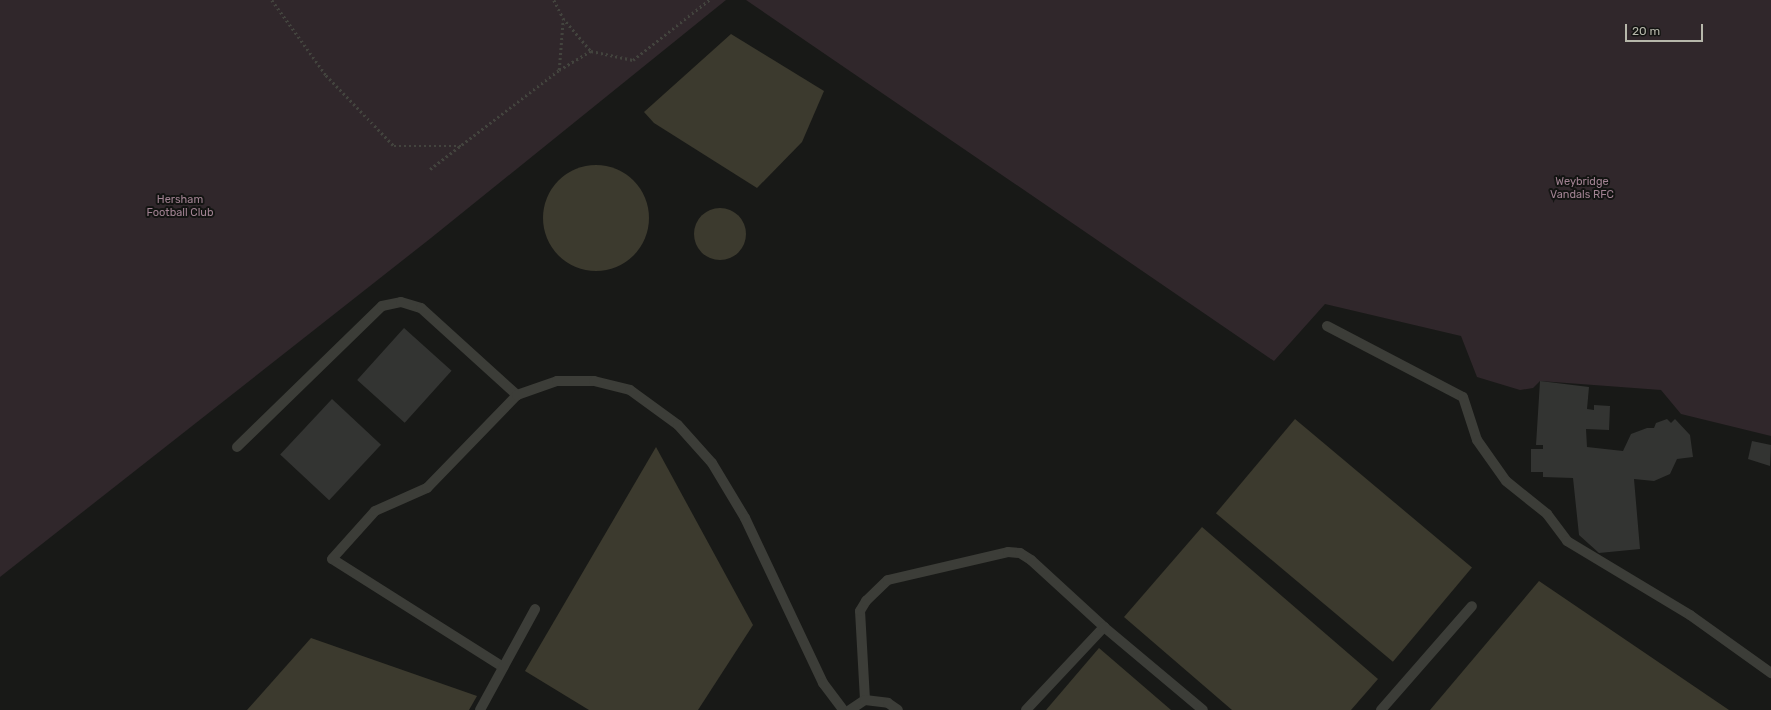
<!DOCTYPE html>
<style>
body{margin:0}
#map{position:relative;width:1771px;height:710px;overflow:hidden;background:#181917;font-family:Rubik,sans-serif}
div>[style]{position:absolute}
.green>*{inset:0;background:#30272b}
.water>*{inset:0;background:#3c3a2e;transform-origin:0 0}
.round{border-radius:50%}
.building>*{inset:0;background:#333432;transform-origin:0 0}
.path>*{height:2.5px;margin-top:-1.25px;transform-origin:0;background:repeating-linear-gradient(90deg,#43443e 0 2px,transparent 0 5px)}
.service>*{height:10px;margin:-5px;padding:0 5px;transform-origin:5px;border-radius:5px;background:#3c3d38}
span{translate:-50% -50%;white-space:nowrap;text-align:center;line-height:1.15;-webkit-text-stroke:4px #131412;paint-order:stroke}
.park-label{font-size:11px;color:#a18292}
.scale{position:absolute;left:1625px;top:24px;width:78px;height:18px;box-sizing:border-box;border:2px solid #b6b7aa;border-top:0;padding-left:5px;font-size:12px;line-height:14px;white-space:nowrap;color:#b6b7aa;-webkit-text-stroke:3px #131412;paint-order:stroke}
</style>
<div id="map">
<div class="green">
<div style="clip-path:polygon(0 0,726px 0,431px 238px,0 577px)"></div>
<div style="clip-path:polygon(746px 0,1771px 0,1771px 436px,1681px 414px,1661px 390px,1540px 381px,1533px 388px,1520px 390px,1477px 377px,1461px 336px,1325px 304px,1274px 361px)"></div>
</div>
<div class="water">
<div style="clip-path:polygon(731px 34px,824px 91px,802px 142px,757px 188px,654px 123px,644px 112px)"></div>
<div class="round" style="left:543px;top:165px;width:106px;height:106px"></div>
<div class="round" style="left:694px;top:208px;width:52px;height:52px"></div>
<div style="left:1295px;top:419px;width:231px;height:123px;rotate:40deg"></div>
<div style="clip-path:polygon(656px 447px,753px 625px,698px 710px,589px 710px,525px 671px)"></div>
<div style="clip-path:polygon(1202px 527px,1378px 679px,1351px 710px,1232px 710px,1124px 617px)"></div>
<div style="clip-path:polygon(1539px 581px,1729px 710px,1430px 710px)"></div>
<div style="clip-path:polygon(311px 638px,477px 696px,469px 710px,247px 710px)"></div>
<div style="clip-path:polygon(1099px 648px,1171px 710px,1046px 710px)"></div>
</div>
<div class="building">
<div style="left:404px;top:328px;width:64px;height:70px;rotate:42deg"></div>
<div style="clip-path:polygon(1540px 381px,1589px 387px,1587px 409px,1594px 410px,1594px 405px,1610px 406px,1609px 430px,1586px 429px,1587px 447px,1623px 451px,1631px 434px,1647px 428px,1654px 428px,1656px 423px,1667px 419px,1671px 423px,1675px 419px,1690px 435px,1693px 457px,1677px 459px,1670px 474px,1654px 481px,1634px 479px,1640px 549px,1599px 553px,1579px 535px,1573px 478px,1543px 477px,1543px 472px,1531px 472px,1531px 449px,1543px 449px,1543px 445px,1536px 445px)"></div>
<div style="left:332px;top:399px;width:67px;height:76px;rotate:43deg"></div>
<div style="clip-path:polygon(1752px 441px,1771px 445px,1770px 466px,1748px 459px)"></div>
</div>
<div class="path">
<div style="left:272px;top:0;width:92px;rotate:54.2deg"></div>
<div style="left:326px;top:75px;width:98px;rotate:46.2deg"></div>
<div style="left:394px;top:146px;width:67px"></div>
<div style="left:554px;top:0;width:20px;rotate:63deg"></div>
<div style="left:563px;top:18px;width:43px;rotate:49.7deg"></div>
<div style="left:591px;top:51px;width:43px;rotate:12.1deg"></div>
<div style="left:633px;top:60px;width:97px;rotate:-38.3deg"></div>
<div style="left:559px;top:70px;width:51px;rotate:-85.5deg"></div>
<div style="left:430px;top:169px;width:163px;rotate:-37.5deg"></div>
<div style="left:559px;top:70px;width:37px;rotate:-31deg"></div>
</div>
<div class="service">
<div style="left:1327px;top:326px;width:153px;rotate:27.6deg"></div>
<div style="left:1463px;top:397px;width:45px;rotate:72deg"></div>
<div style="left:1477px;top:440px;width:50px;rotate:54.7deg"></div>
<div style="left:1506px;top:481px;width:53px;rotate:38.8deg"></div>
<div style="left:1547px;top:514px;width:34px;rotate:53deg"></div>
<div style="left:1567px;top:541px;width:144px;rotate:31deg"></div>
<div style="left:1690px;top:615px;width:100px;rotate:35.6deg"></div>
<div style="left:237px;top:447px;width:202px;rotate:-44.2deg"></div>
<div style="left:382px;top:306px;width:19px;rotate:-12deg"></div>
<div style="left:401px;top:302px;width:21px;rotate:17deg"></div>
<div style="left:421px;top:308px;width:130px;rotate:42.2deg"></div>
<div style="left:503px;top:667px;width:202px;rotate:-147.7deg"></div>
<div style="left:332px;top:559px;width:64px;rotate:-48.1deg"></div>
<div style="left:375px;top:511px;width:57px;rotate:-23.9deg"></div>
<div style="left:427px;top:488px;width:129px;rotate:-45.9deg"></div>
<div style="left:517px;top:395px;width:42px;rotate:-19.3deg"></div>
<div style="left:557px;top:381px;width:37px"></div>
<div style="left:594px;top:381px;width:37px;rotate:14deg"></div>
<div style="left:630px;top:390px;width:59px;rotate:36.1deg"></div>
<div style="left:678px;top:425px;width:51px;rotate:48.2deg"></div>
<div style="left:712px;top:463px;width:64px;rotate:59deg"></div>
<div style="left:745px;top:518px;width:183px;rotate:64.7deg"></div>
<div style="left:823px;top:683px;width:34px;rotate:53deg"></div>
<div style="left:865px;top:700px;width:89px;rotate:-93.2deg"></div>
<div style="left:860px;top:611px;width:12px;rotate:-59deg"></div>
<div style="left:866px;top:601px;width:30px;rotate:-44deg"></div>
<div style="left:888px;top:580px;width:123px;rotate:-13.1deg"></div>
<div style="left:1008px;top:552px;width:12px;rotate:5deg"></div>
<div style="left:1020px;top:553px;width:13px;rotate:32deg"></div>
<div style="left:1031px;top:560px;width:99px;rotate:42.5deg"></div>
<div style="left:480px;top:710px;width:115px;rotate:-61.4deg"></div>
<div style="left:850px;top:710px;width:18px;rotate:-34deg"></div>
<div style="left:865px;top:700px;width:23px;rotate:7deg"></div>
<div style="left:888px;top:703px;width:12px;rotate:35deg"></div>
<div style="left:1026px;top:710px;width:114px;rotate:-46.8deg"></div>
<div style="left:1104px;top:627px;width:129px;rotate:40deg"></div>
<div style="left:1381px;top:710px;width:138px;rotate:-48.8deg"></div>
</div>
<div class="park-label">
<span style="left:1582px;top:189px">Weybridge<br>Vandals RFC</span>
<span style="left:180px;top:207px">Hersham<br>Football Club</span>
</div>
<div class="scale">20 m</div>
</div>
